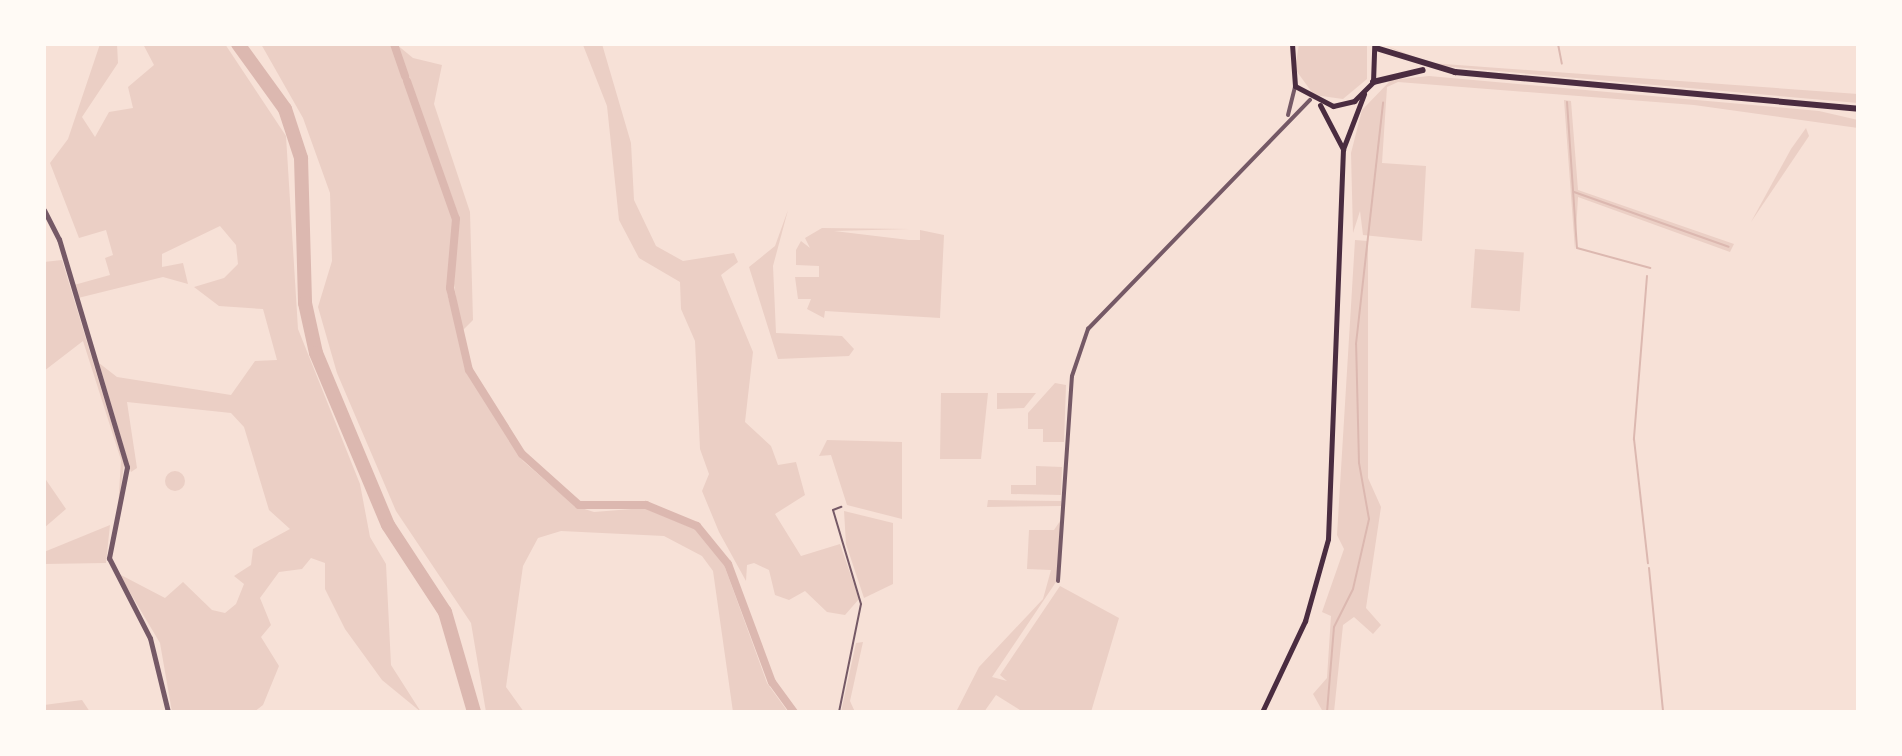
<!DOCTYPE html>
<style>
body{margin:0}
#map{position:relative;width:1902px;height:756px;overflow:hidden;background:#f7e1d7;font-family:Inter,sans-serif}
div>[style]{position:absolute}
.green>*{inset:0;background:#ebcfc5;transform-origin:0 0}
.round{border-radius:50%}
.stream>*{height:2px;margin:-1px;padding:0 1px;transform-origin:1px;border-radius:1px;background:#dcb8b0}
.canal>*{height:8px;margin:-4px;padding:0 4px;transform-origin:4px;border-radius:4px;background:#dcb8b0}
.river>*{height:14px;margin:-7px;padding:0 7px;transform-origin:7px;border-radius:7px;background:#dcb8b0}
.service>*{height:2px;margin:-1px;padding:0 1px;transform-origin:1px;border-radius:1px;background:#755966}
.minor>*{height:4px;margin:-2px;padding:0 2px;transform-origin:2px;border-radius:2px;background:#755966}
.tertiary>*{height:5px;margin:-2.5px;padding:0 2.5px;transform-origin:2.5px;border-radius:2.5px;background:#755966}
.secondary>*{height:5px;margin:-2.5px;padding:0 2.5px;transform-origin:2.5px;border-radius:2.5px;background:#4a2c40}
.trunk>*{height:6px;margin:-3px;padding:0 3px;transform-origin:3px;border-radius:3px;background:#4a2c40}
span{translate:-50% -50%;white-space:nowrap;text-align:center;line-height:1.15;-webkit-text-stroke:6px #fffaf5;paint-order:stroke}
.frame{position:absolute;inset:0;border:46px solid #fffaf5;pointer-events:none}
</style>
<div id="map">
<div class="green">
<div style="clip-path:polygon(100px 44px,117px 44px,118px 63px,82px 117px,95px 137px,109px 112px,133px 108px,128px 87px,154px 65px,143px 44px,225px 44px,286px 136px,298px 329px,360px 484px,370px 537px,386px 564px,391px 665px,421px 712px,382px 680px,345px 629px,325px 589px,325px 563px,311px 558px,302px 569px,279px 572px,260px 598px,271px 625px,261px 637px,279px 666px,263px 705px,254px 712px,172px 712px,160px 643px,119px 574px,165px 598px,183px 582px,212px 610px,225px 613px,236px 604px,244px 584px,234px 576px,251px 565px,253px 549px,290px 529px,269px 510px,244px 427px,231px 413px,127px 402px,137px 468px,131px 472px,99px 363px,117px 377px,231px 395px,255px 361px,277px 360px,263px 309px,219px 306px,194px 287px,224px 278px,238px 264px,236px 245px,220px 226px,162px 254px,162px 267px,183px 263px,188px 284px,163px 277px,78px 298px,74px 285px,110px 275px,105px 258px,113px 255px,106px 230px,79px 238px,50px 163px,68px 139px)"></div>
<div style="clip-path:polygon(261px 44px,391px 44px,454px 219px,447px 293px,470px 378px,523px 461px,575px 506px,594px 512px,644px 508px,695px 529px,723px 562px,767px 683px,788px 712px,733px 712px,713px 571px,702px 556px,664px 536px,561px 531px,538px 538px,523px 566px,506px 687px,524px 712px,486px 712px,471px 623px,396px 511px,337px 373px,318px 307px,332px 261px,330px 193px,303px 118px)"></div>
<div style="clip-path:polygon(396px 44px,413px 58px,442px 65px,434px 104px,470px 212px,473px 320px,461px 332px,454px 284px,458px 214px)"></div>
<div style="clip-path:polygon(574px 44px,602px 44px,631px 143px,634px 200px,656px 246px,683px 261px,734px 253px,738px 262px,721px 275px,753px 352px,745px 422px,771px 446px,778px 465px,796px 462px,805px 495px,775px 514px,801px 556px,840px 544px,859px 599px,845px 615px,827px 612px,805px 591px,789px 600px,775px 595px,769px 570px,754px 563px,747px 565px,746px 581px,719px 532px,702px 491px,709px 474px,700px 449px,695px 341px,681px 309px,680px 282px,639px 258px,619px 220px,607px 106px,583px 45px)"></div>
<div style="clip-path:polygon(1299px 44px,1367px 44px,1367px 79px,1343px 99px,1314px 95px,1295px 69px)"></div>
<div style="clip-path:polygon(1382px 44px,1430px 63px,1858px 94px,1858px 103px,1429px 65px)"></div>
<div style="clip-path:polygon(1429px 76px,1819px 111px,1858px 120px,1858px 128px,1694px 105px,1398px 82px,1387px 87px,1382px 163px,1426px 166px,1422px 241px,1363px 235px,1360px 211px,1353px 233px,1351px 153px,1362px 110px,1391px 80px)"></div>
<div style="clip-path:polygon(1564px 100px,1571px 101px,1578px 190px,1734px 244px,1730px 252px,1578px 197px,1575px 250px)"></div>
<div style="clip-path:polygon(1806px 128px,1809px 136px,1751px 222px,1791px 149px)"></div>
<div style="clip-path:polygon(788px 210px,773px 266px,776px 333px,842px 336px,854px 349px,849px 356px,778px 359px,749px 267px,775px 246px)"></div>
<div style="clip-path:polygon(822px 228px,910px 229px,834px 231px,909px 240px,920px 240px,920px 230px,944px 235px,940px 318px,825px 311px,824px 318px,807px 309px,811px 299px,798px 299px,795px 277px,819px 277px,819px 266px,796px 265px,796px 250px,801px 241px,810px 248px,805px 238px)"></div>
<div style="clip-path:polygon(1355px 240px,1368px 241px,1368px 478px,1381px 507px,1366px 608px,1381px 625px,1373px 634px,1354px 617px,1343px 625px,1334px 712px,1323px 712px,1313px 694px,1327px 678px,1331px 616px,1322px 612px,1344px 549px,1337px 535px)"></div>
<div style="left:1475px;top:249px;width:49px;height:59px;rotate:4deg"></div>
<div style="clip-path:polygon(62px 260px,124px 464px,118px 509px,121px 460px,83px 341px,44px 371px,44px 262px)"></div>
<div style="clip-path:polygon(1055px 383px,1066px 385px,1064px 442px,1043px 442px,1043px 429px,1028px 429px,1028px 413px)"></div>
<div style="clip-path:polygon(941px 393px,988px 393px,981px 459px,940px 459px)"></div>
<div style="clip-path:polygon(997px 393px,1036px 393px,1024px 408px,997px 409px)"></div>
<div style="clip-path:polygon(827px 440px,902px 442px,902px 519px,847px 505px,831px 455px,819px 456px)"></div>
<div style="clip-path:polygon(1036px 466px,1062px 467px,1061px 495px,1011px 494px,1011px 485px,1036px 485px)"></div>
<div class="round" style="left:165px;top:471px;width:20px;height:20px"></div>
<div style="clip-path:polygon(44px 477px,66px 509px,44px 528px)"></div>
<div style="clip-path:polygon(988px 500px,1061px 501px,1061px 506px,987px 507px)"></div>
<div style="clip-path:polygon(844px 511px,893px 523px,893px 584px,864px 598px,846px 544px)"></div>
<div style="clip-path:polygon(1062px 518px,1056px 582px,992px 677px,1007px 681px,1000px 675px,1060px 586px,1119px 618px,1091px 712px,1023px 712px,996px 695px,984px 712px,956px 712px,979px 667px,1043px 599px,1051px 570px,1027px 569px,1029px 530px,1054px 530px)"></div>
<div style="clip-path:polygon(110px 525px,106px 563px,44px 564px,44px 552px)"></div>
<div style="clip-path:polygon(863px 642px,850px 701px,855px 712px,841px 712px,856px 643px)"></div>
<div style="clip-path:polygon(82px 700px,90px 712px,44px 712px,44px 705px)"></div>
</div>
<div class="stream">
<div style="left:1558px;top:44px;width:20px;rotate:79deg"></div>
<div style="left:1567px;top:102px;width:146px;rotate:86.1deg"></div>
<div style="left:1577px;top:248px;width:76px;rotate:15.3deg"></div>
<div style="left:1574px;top:192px;width:164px;rotate:19.5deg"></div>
<div style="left:1647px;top:276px;width:164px;rotate:94.6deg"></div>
<div style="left:1634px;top:439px;width:125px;rotate:83.6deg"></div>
<div style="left:1649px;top:568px;width:145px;rotate:84.4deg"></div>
<div style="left:1327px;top:712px;width:85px;rotate:-85.3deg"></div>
<div style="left:1334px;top:627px;width:42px;rotate:-63.4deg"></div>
<div style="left:1353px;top:589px;width:72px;rotate:-77.1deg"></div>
<div style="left:1369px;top:519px;width:57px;rotate:-100.1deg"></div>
<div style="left:1359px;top:463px;width:119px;rotate:-91.4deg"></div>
<div style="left:1356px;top:344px;width:243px;rotate:-83.6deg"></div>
</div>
<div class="canal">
<div style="left:394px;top:44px;width:34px;rotate:71deg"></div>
<div style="left:407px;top:81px;width:146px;rotate:70.5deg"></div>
<div style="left:456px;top:219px;width:69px;rotate:95deg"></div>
<div style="left:450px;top:288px;width:84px;rotate:77deg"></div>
<div style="left:469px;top:370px;width:99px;rotate:57.8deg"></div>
<div style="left:522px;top:454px;width:76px;rotate:41.8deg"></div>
<div style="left:579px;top:505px;width:67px"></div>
<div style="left:646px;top:505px;width:55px;rotate:22.4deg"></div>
<div style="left:697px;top:526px;width:49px;rotate:50.8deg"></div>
<div style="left:728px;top:564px;width:126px;rotate:69.6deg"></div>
<div style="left:772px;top:682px;width:37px;rotate:54deg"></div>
</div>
<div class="river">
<div style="left:238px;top:44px;width:80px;rotate:54.1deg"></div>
<div style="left:285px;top:109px;width:52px;rotate:71.9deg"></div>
<div style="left:301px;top:158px;width:145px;rotate:88.4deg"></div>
<div style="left:305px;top:303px;width:51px;rotate:77.6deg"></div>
<div style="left:316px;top:353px;width:186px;rotate:67.3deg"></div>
<div style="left:388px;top:525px;width:104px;rotate:56.8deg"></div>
<div style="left:445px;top:612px;width:104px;rotate:73.8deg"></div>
</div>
<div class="service">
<div style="left:839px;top:712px;width:110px;rotate:-78.5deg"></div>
<div style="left:861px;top:604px;width:98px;rotate:-106.6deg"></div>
<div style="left:833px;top:510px;width:9px;rotate:-21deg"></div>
</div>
<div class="minor">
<div style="left:1288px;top:115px;width:30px;rotate:-76deg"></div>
<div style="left:1058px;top:581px;width:205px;rotate:-86.1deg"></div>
<div style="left:1072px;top:376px;width:50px;rotate:-71.2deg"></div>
<div style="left:1088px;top:329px;width:319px;rotate:-45.9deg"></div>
</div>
<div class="tertiary">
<div style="left:44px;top:210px;width:33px;rotate:63deg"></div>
<div style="left:59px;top:239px;width:238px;rotate:73.4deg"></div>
<div style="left:127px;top:467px;width:93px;rotate:101.2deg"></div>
<div style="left:109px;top:558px;width:90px;rotate:62.9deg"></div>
<div style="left:150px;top:638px;width:76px;rotate:76.3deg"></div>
</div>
<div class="secondary">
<div style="left:1292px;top:44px;width:42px;rotate:85.9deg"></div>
<div style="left:1295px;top:86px;width:43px;rotate:27.8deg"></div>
<div style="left:1333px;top:106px;width:22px;rotate:-13deg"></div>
<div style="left:1354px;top:101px;width:27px;rotate:-45deg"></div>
<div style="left:1373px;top:82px;width:38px;rotate:-88deg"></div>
<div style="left:1320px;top:105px;width:50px;rotate:62.4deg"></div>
<div style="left:1262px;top:712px;width:101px;rotate:-64.7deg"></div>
<div style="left:1305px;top:621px;width:85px;rotate:-74.3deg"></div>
<div style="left:1328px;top:539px;width:390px;rotate:-87.8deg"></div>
<div style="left:1343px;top:149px;width:59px;rotate:-69.1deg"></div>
</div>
<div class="trunk">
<div style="left:1376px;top:48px;width:83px;rotate:16.9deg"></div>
<div style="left:1455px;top:72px;width:405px;rotate:5.2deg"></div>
<div style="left:1373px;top:82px;width:51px;rotate:-13.5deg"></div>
</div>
<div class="frame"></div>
</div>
